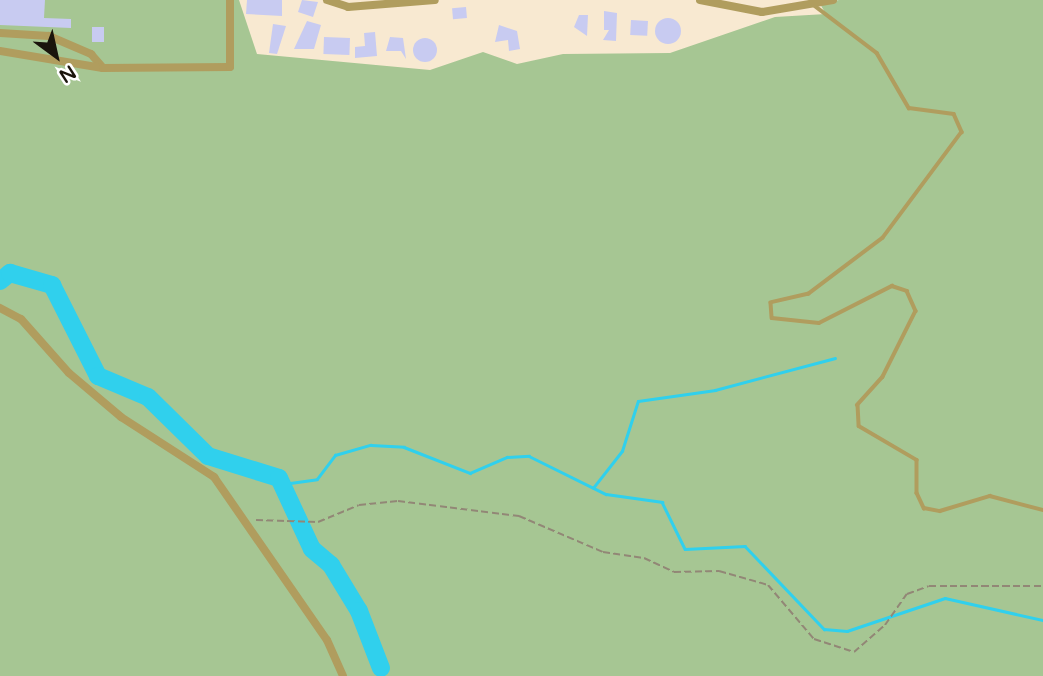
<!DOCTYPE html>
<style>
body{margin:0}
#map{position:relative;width:1043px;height:676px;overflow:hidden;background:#f8e9d1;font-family:"Varela Round",sans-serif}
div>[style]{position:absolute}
.green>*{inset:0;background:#a6c693}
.stream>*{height:2.5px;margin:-1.25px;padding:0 1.25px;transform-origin:1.25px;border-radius:1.25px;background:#30d0ed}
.river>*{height:18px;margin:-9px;padding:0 9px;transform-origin:9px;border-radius:9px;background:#30d0ed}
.building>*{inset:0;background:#c8cbf1;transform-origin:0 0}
.round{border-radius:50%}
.path>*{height:2px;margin-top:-1px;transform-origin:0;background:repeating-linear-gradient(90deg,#928776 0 7px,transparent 0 10.5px)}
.service>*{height:3.5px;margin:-1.75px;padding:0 1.75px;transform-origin:1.75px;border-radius:1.75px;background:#b09d5e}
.minor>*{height:8px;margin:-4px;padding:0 4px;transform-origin:4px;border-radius:4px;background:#b09d5e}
span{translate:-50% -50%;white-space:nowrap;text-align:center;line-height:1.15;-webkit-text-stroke:5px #fff;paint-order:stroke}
.north{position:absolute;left:21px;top:21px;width:70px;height:70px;-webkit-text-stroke:5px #fff;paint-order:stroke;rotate:147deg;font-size:19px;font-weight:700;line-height:28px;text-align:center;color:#1a140c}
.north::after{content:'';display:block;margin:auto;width:24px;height:32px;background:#1a140c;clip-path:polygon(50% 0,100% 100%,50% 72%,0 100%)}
</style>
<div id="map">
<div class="green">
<div style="clip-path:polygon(0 0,239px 0,257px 54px,430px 70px,483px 52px,517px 64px,563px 54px,670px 53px,775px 17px,826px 14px,820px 4px,839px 0,1043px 0,1043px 676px,0 676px)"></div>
</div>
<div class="stream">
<div style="left:283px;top:484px;width:34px;rotate:-8deg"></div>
<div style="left:317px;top:479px;width:30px;rotate:-53deg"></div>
<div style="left:335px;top:455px;width:37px;rotate:-16deg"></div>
<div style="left:371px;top:445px;width:33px;rotate:3deg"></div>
<div style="left:404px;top:447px;width:71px;rotate:21.5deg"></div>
<div style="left:470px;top:473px;width:40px;rotate:-23.4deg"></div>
<div style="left:507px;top:457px;width:22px;rotate:-3deg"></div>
<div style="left:529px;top:456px;width:86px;rotate:26.3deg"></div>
<div style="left:606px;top:494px;width:57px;rotate:8.1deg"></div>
<div style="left:662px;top:502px;width:52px;rotate:63.9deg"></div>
<div style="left:685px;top:549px;width:60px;rotate:-2.9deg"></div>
<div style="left:745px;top:546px;width:115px;rotate:46.4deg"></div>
<div style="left:824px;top:629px;width:23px;rotate:5deg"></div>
<div style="left:847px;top:631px;width:103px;rotate:-18.6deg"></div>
<div style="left:945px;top:598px;width:100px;rotate:12.7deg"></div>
<div style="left:593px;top:488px;width:47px;rotate:-51.9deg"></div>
<div style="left:622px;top:451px;width:52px;rotate:-72.3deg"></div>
<div style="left:638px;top:401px;width:78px;rotate:-8.1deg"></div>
<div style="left:715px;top:390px;width:124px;rotate:-14.9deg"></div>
</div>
<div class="river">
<div style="left:0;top:281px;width:13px;rotate:-39deg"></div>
<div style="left:10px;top:273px;width:44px;rotate:15.9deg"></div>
<div style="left:52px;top:285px;width:102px;rotate:63.2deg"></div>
<div style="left:98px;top:376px;width:54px;rotate:22.8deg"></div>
<div style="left:148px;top:397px;width:84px;rotate:44.5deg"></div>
<div style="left:208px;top:456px;width:74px;rotate:17.2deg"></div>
<div style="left:279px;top:478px;width:78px;rotate:65.1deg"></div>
<div style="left:312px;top:549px;width:25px;rotate:40deg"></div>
<div style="left:331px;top:565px;width:54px;rotate:58.7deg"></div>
<div style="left:359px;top:611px;width:61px;rotate:68.9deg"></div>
</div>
<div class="building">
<div style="clip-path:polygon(0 0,45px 0,44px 18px,71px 19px,71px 28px,0 25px)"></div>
<div style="clip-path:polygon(247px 0,282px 0,282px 16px,246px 14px)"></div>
<div style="clip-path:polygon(302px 0,318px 2px,313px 17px,298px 12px)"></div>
<div style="left:466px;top:7px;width:11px;height:14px;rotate:85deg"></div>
<div style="clip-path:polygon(604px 11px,617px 13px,616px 41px,603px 40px,609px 30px,604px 30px)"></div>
<div style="clip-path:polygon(579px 15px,588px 15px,587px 36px,574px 27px)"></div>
<div class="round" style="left:655px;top:18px;width:26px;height:26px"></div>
<div style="left:631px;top:20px;width:17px;height:15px;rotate:3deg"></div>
<div style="clip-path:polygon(307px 21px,321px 25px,314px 49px,294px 49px)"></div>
<div style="clip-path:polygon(273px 24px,286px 26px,277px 54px,269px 53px)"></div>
<div style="clip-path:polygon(499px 25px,517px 31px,520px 49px,509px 51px,508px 40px,495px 42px)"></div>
<div style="left:92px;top:27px;width:12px;height:15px"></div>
<div style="clip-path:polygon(375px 32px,377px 56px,355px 58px,355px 47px,365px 46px,364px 33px)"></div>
<div style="left:324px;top:37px;width:26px;height:17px;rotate:2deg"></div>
<div style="clip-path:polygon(390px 37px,403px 38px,406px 59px,401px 51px,386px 51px)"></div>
<div class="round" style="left:413px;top:38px;width:24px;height:24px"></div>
</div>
<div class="path">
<div style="left:256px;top:520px;width:62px;rotate:1.8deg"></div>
<div style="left:318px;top:522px;width:44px;rotate:-22.5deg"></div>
<div style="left:359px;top:505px;width:39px;rotate:-6deg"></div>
<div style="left:398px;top:501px;width:122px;rotate:7.1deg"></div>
<div style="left:519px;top:516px;width:91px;rotate:23.2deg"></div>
<div style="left:603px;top:552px;width:41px;rotate:8.3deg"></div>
<div style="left:644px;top:558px;width:33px;rotate:25deg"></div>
<div style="left:674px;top:572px;width:45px;rotate:-1.3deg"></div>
<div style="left:719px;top:571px;width:51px;rotate:15.9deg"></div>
<div style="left:768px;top:585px;width:71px;rotate:49.6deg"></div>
<div style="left:814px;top:639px;width:42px;rotate:18deg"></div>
<div style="left:854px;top:652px;width:41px;rotate:-41.1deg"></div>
<div style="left:885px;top:625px;width:38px;rotate:-55deg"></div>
<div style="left:907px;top:594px;width:23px;rotate:-20deg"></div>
<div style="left:929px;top:586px;width:114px"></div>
</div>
<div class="service">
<div style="left:815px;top:6px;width:78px;rotate:37.2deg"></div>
<div style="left:877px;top:53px;width:64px;rotate:59.8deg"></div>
<div style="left:909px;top:108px;width:45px;rotate:7.6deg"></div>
<div style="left:954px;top:114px;width:20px;rotate:66deg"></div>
<div style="left:962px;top:132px;width:132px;rotate:126.7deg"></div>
<div style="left:883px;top:238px;width:93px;rotate:142.9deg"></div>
<div style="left:809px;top:294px;width:39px;rotate:167deg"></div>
<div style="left:771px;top:303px;width:15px;rotate:86deg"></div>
<div style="left:772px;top:318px;width:47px;rotate:6.1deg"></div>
<div style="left:819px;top:323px;width:82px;rotate:-26.9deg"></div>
<div style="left:892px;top:286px;width:16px;rotate:18deg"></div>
<div style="left:907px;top:291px;width:22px;rotate:66deg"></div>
<div style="left:916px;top:311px;width:74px;rotate:116.6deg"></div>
<div style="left:883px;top:377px;width:38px;rotate:132deg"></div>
<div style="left:858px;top:405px;width:21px;rotate:87deg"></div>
<div style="left:859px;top:426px;width:67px;rotate:30.4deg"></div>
<div style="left:917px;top:460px;width:33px;rotate:90deg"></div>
<div style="left:917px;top:493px;width:17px;rotate:65deg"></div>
<div style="left:924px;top:508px;width:16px;rotate:11deg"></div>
<div style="left:940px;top:511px;width:52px;rotate:-16.7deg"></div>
<div style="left:990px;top:496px;width:55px;rotate:14.8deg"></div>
</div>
<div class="minor">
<div style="left:327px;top:0;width:22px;rotate:18deg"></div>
<div style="left:348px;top:7px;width:87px;rotate:-4.6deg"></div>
<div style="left:700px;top:0;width:63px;rotate:11deg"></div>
<div style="left:762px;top:12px;width:72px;rotate:-9.6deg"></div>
<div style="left:0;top:33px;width:49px;rotate:3.5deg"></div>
<div style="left:49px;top:36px;width:46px;rotate:23.2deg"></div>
<div style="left:91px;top:54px;width:18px;rotate:49deg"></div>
<div style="left:0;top:51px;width:104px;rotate:9.4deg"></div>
<div style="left:103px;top:68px;width:127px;rotate:-0.5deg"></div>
<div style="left:230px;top:67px;width:67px;rotate:-90deg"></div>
<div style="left:0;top:308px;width:24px;rotate:28deg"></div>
<div style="left:21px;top:319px;width:72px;rotate:48.4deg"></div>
<div style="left:69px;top:373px;width:68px;rotate:40.2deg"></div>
<div style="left:121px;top:417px;width:111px;rotate:32.8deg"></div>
<div style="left:214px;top:477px;width:198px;rotate:55.3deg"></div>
<div style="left:327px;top:640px;width:39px;rotate:66deg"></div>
</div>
<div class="north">N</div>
</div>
